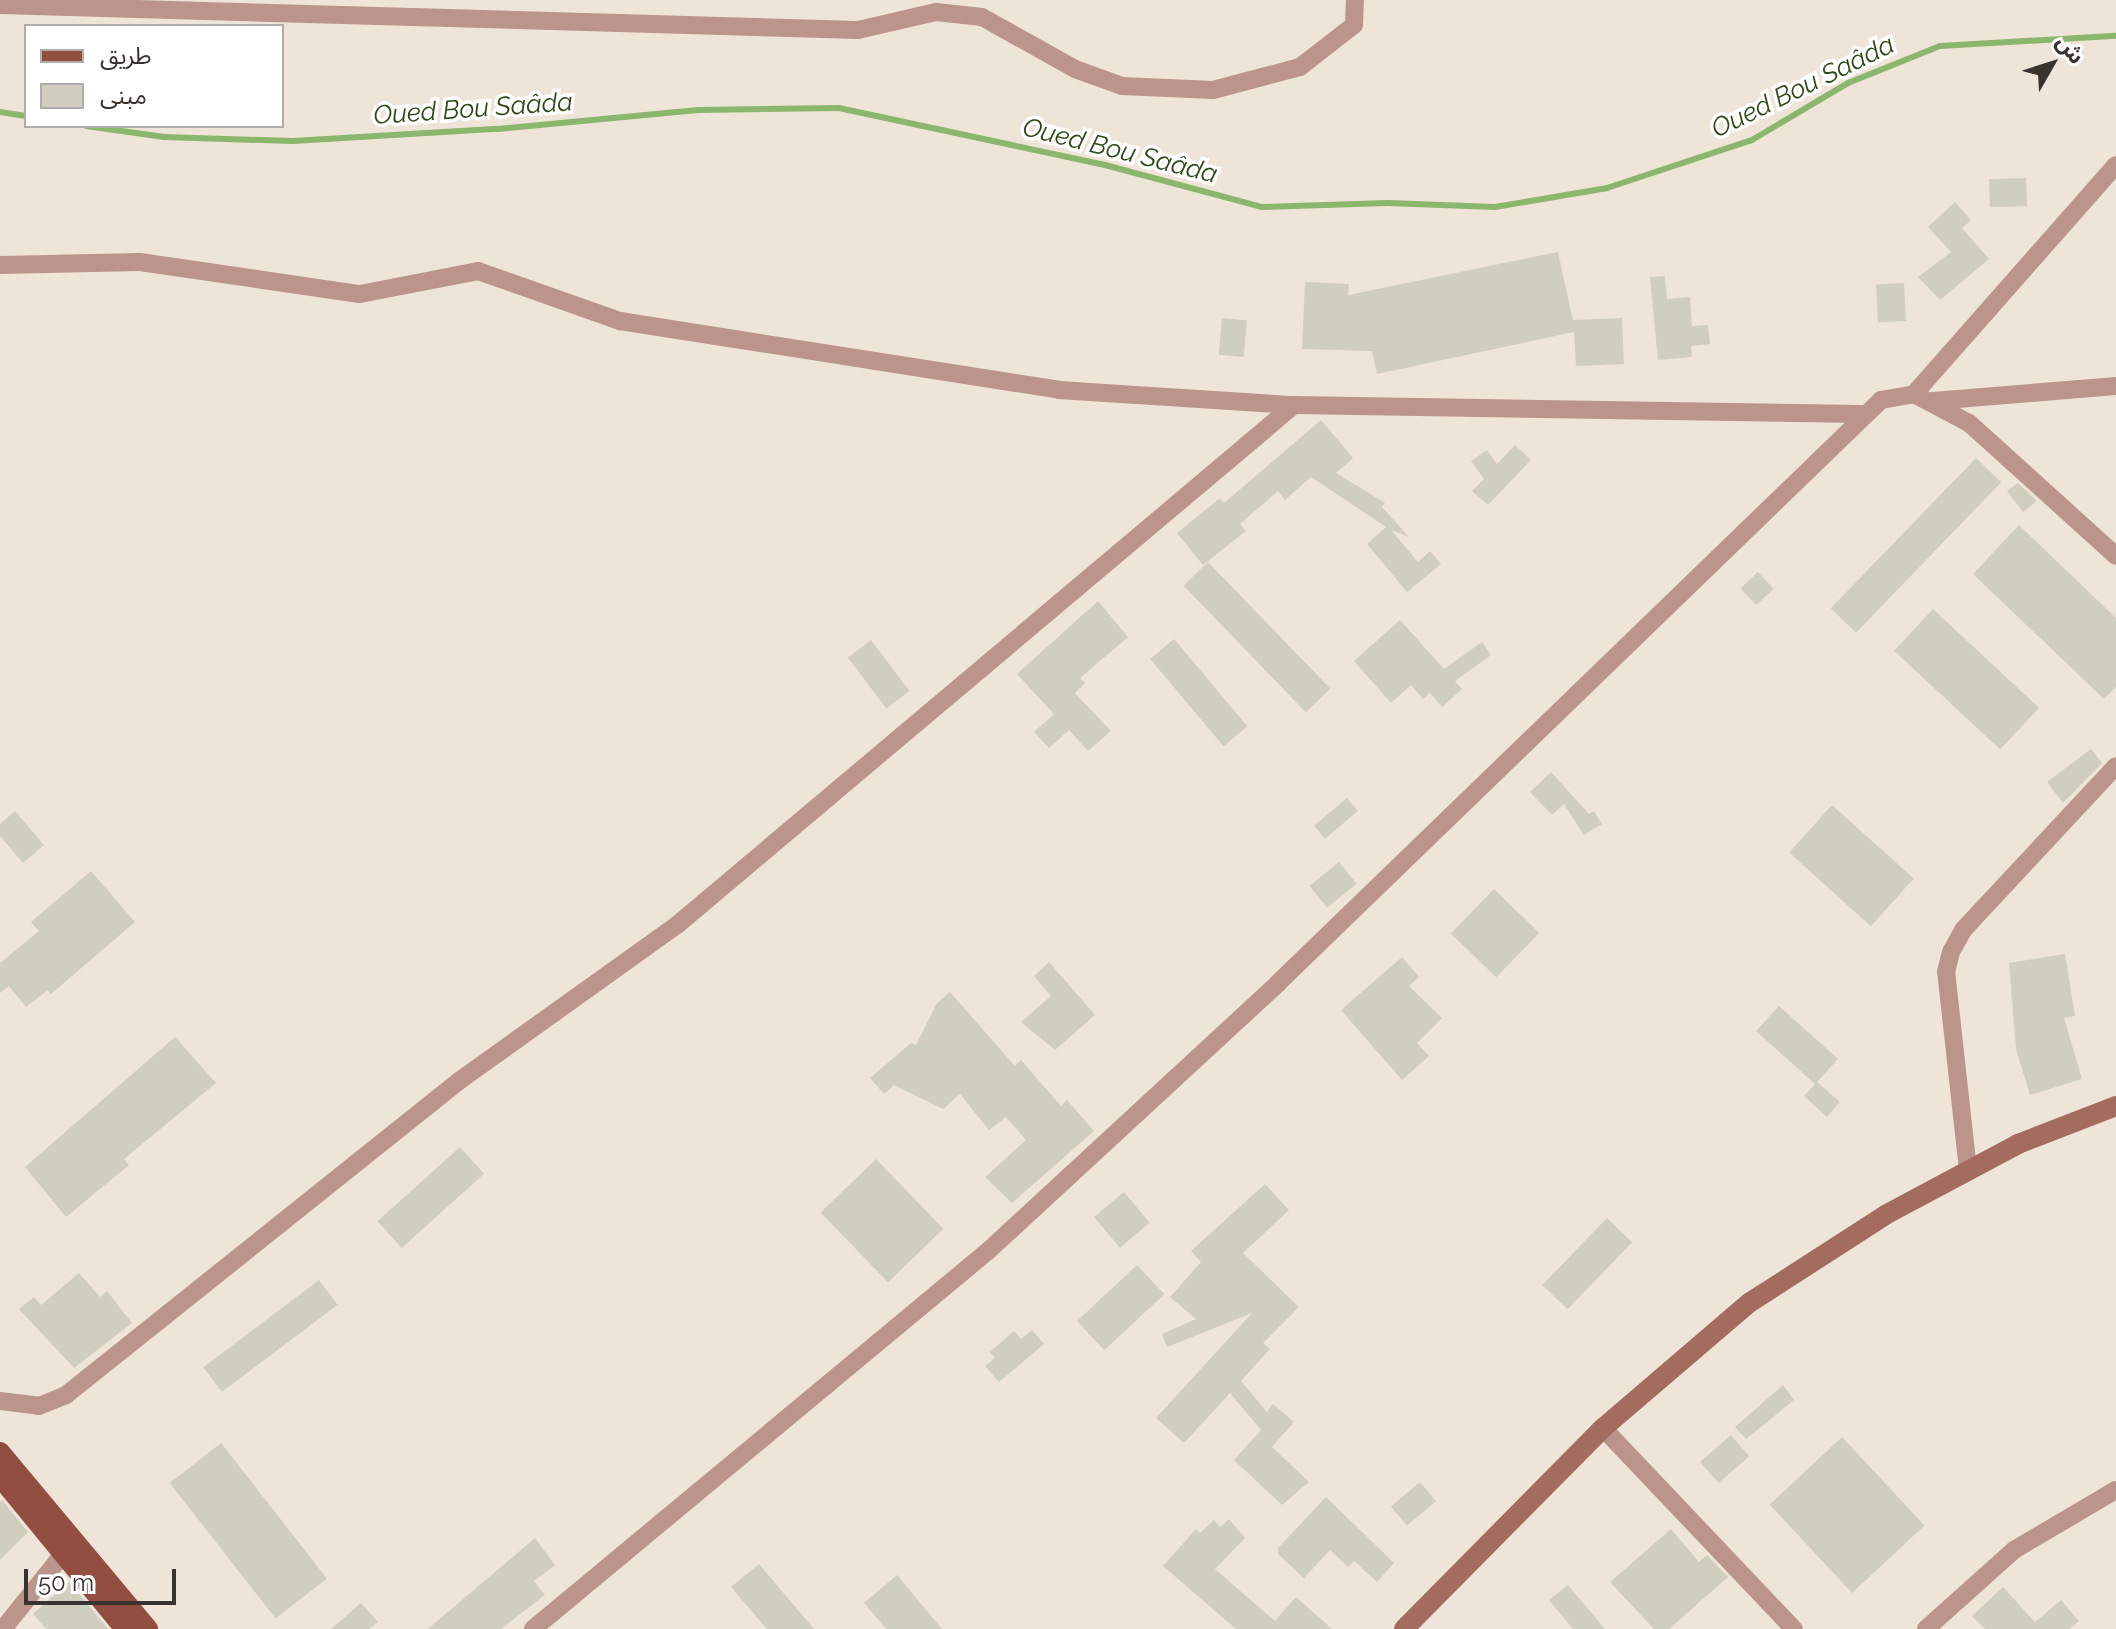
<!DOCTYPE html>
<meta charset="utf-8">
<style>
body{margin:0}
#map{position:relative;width:2116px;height:1629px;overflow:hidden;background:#efe4d8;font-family:Raleway,"Noto Sans Arabic",sans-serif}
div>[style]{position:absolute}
.stream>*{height:6px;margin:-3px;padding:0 3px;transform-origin:3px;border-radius:3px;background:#8ab66d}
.building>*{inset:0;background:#d0cebf;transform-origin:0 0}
.minor>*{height:18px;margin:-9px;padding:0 9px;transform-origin:9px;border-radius:9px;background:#bb948b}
.secondary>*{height:20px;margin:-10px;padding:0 10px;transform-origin:10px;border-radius:10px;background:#a46c5f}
.primary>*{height:20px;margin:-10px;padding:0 10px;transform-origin:10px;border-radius:10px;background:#924e40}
span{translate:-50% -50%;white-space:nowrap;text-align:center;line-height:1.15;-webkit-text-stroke:7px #fff;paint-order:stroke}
.water-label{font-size:26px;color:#2c4916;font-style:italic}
.legend{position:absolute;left:24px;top:24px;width:260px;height:104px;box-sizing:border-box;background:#fff;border:2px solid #afadac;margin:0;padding:10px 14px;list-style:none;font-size:24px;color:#38332f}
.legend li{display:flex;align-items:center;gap:16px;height:40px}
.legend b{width:40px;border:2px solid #afadac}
.north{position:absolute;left:2012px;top:24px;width:80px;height:80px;-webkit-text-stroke:6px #fff;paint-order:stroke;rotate:51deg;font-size:22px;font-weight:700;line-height:32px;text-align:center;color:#38332f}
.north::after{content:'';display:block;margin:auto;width:28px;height:36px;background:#38332f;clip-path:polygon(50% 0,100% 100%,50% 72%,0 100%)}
.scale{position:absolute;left:24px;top:1569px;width:152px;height:36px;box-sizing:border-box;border:4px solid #38332f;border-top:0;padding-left:10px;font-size:24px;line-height:28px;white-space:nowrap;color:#38332f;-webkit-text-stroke:6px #fff;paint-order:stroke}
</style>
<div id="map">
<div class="stream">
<div style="left:0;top:112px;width:26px;rotate:9deg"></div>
<div style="left:86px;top:126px;width:79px;rotate:8deg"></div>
<div style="left:164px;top:137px;width:129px;rotate:1.8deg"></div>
<div style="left:293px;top:141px;width:205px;rotate:-3.4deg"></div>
<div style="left:498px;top:129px;width:201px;rotate:-5.4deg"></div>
<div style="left:698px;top:110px;width:141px;rotate:-0.8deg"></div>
<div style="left:839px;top:108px;width:272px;rotate:12.1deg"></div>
<div style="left:1105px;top:165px;width:163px;rotate:15deg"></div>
<div style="left:1262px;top:207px;width:126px;rotate:-1.8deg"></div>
<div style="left:1388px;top:203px;width:107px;rotate:2.1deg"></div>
<div style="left:1495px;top:207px;width:114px;rotate:-9.6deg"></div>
<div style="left:1607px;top:188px;width:153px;rotate:-18.3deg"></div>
<div style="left:1752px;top:140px;width:112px;rotate:-30.7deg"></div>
<div style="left:1848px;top:83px;width:99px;rotate:-21.9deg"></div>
<div style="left:1940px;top:46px;width:176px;rotate:-3.3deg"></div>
</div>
<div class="building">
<div style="left:2026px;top:178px;width:28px;height:37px;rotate:88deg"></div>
<div style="clip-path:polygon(1955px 202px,1971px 220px,1962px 228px,1989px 259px,1940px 300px,1918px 277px,1951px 252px,1928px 227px)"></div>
<div style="clip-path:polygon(1558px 252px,1574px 325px,1573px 320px,1622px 318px,1624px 364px,1576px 366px,1574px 332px,1377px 374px,1372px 351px,1302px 349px,1305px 282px,1349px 284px,1348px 295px)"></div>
<div style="clip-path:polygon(1665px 276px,1667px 299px,1690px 297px,1692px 326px,1708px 325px,1710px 344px,1691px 346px,1692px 357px,1658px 360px,1650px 277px)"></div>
<div style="left:1904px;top:283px;width:38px;height:28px;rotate:87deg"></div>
<div style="left:1222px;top:318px;width:25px;height:37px;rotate:5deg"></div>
<div style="clip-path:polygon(1321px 420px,1353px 458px,1336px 473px,1385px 503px,1382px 507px,1409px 537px,1391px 530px,1418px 562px,1430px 551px,1441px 564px,1407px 592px,1367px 544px,1386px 527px,1311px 477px,1285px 500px,1278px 491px,1240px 524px,1246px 531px,1203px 565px,1177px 533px,1220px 498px,1224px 503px)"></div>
<div style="clip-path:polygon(1515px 445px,1531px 460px,1488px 505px,1472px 491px,1484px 479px,1471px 461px,1487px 450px,1497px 464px)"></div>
<div style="left:1976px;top:458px;width:35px;height:209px;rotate:44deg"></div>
<div style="clip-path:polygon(2018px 483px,2037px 501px,2023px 512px,2007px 491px)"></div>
<div style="clip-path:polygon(2019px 525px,2116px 618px,2116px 687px,2104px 699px,1973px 574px)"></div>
<div style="left:1208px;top:562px;width:176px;height:34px;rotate:46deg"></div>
<div style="left:1758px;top:572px;width:23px;height:24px;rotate:47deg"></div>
<div style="clip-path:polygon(1098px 601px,1128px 637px,1080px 678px,1085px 683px,1075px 693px,1111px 731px,1088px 751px,1069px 730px,1049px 748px,1034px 732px,1054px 714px,1017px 674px)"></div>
<div style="left:1933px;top:609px;width:145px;height:57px;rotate:43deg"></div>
<div style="clip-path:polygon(1400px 620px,1444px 669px,1482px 642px,1491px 655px,1455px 681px,1462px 689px,1442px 707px,1430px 693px,1423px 699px,1411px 685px,1391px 703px,1354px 661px)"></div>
<div style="left:1174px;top:639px;width:114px;height:31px;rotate:50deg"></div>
<div style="left:871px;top:640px;width:64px;height:29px;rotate:53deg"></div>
<div style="clip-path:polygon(2091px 749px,2102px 763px,2063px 803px,2047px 782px)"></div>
<div style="clip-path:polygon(1551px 772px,1589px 814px,1594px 811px,1602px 824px,1584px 835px,1564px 804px,1552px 815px,1530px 792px)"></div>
<div style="left:1347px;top:798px;width:17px;height:43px;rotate:50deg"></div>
<div style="left:1832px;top:805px;width:110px;height:64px;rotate:42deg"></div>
<div style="clip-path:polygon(15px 811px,44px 845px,23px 863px,0 836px,0 824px)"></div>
<div style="left:1339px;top:862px;width:28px;height:38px;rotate:51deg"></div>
<div style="clip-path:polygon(91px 871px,135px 922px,51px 994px,48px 990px,26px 1007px,9px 986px,0 993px,0 963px,39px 931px,31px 922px)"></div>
<div style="left:1494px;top:889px;width:63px;height:62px;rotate:44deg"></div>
<div style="clip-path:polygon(2065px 954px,2075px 1016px,2064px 1018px,2082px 1079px,2030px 1095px,2016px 1049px,2009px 963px)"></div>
<div style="clip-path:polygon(1402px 957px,1419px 977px,1409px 986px,1442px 1018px,1417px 1043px,1429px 1056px,1402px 1080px,1341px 1010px)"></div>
<div style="clip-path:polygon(1049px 962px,1095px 1015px,1055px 1050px,1021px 1022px,1051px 996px,1034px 976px)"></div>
<div style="clip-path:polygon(950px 992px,1015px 1066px,1021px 1060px,1061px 1106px,1067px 1100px,1094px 1131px,1012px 1203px,985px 1177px,1026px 1140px,1006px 1117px,989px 1130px,960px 1094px,943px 1109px,894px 1085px,884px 1094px,870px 1078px,911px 1043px,916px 1045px,937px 1003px)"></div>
<div style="clip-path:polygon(1779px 1006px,1838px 1059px,1817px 1082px,1840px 1102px,1827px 1117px,1804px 1096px,1815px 1084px,1756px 1031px)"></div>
<div style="clip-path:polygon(175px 1037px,216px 1083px,124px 1159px,129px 1165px,66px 1217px,25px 1167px)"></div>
<div style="left:460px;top:1147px;width:36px;height:111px;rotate:48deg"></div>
<div style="left:876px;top:1159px;width:97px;height:77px;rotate:46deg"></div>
<div style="clip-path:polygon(1265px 1184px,1289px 1210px,1243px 1253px,1299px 1307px,1263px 1343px,1270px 1349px,1241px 1381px,1267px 1412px,1273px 1404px,1294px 1422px,1272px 1447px,1309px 1482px,1282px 1505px,1234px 1460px,1261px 1430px,1230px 1393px,1184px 1443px,1156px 1418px,1252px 1313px,1167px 1347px,1162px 1334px,1196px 1319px,1170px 1297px,1201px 1262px,1191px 1251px)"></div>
<div style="left:1124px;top:1192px;width:40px;height:39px;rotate:50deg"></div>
<div style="left:1607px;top:1218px;width:35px;height:93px;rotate:44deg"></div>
<div style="left:1137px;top:1265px;width:40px;height:82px;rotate:47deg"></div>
<div style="clip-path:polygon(79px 1273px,100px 1297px,107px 1291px,132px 1323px,74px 1368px,19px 1309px,34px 1297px,41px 1305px)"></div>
<div style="left:319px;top:1280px;width:31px;height:145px;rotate:53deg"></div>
<div style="clip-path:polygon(1032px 1330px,1044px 1344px,999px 1382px,985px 1366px,995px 1358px,990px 1352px,1014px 1331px,1021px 1339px)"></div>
<div style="clip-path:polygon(1783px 1385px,1794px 1400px,1746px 1439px,1735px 1427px)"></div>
<div style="left:1731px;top:1435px;width:28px;height:41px;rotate:49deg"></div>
<div style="left:1842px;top:1437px;width:121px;height:99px;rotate:47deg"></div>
<div style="left:221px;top:1443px;width:172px;height:65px;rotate:52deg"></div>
<div style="left:1420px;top:1482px;width:25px;height:38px;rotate:50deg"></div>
<div style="clip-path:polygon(1326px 1497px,1394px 1563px,1377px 1582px,1354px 1561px,1348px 1567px,1330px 1550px,1304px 1578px,1278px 1554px,1278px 1548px)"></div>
<div style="clip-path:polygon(2px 1500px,28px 1532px,0 1560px,0 1503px)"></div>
<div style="clip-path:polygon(1229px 1519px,1245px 1538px,1215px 1569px,1275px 1621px,1296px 1597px,1332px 1629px,1236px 1629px,1163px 1566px,1196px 1529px,1200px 1533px,1214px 1520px,1220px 1527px)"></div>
<div style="clip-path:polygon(1671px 1529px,1699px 1562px,1707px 1555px,1728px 1577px,1669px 1629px,1654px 1629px,1610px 1582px)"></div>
<div style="clip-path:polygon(535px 1538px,555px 1565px,534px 1581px,545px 1595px,501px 1629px,428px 1629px)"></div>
<div style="clip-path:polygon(759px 1564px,814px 1629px,767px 1629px,731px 1587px)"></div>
<div style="clip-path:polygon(897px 1575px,942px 1629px,886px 1629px,864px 1603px)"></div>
<div style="clip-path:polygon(69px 1582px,108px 1629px,46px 1629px,33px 1614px)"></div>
<div style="clip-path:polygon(1568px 1585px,1605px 1629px,1573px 1629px,1549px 1600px)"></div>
<div style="clip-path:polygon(2003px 1587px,2035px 1622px,2061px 1600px,2079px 1621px,2069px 1629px,1985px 1629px,1972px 1616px)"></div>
<div style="clip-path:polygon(361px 1603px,378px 1622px,369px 1629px,331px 1629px)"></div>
</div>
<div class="minor">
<div style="left:0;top:5px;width:858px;rotate:1.67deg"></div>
<div style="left:858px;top:30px;width:80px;rotate:-13deg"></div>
<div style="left:936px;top:12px;width:46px;rotate:6.2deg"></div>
<div style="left:982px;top:17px;width:107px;rotate:29.2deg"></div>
<div style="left:1075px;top:69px;width:50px;rotate:19.9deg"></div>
<div style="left:1122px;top:86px;width:91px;rotate:2.5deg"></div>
<div style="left:1213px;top:90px;width:90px;rotate:-14.8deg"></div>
<div style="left:1300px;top:67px;width:68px;rotate:-37.9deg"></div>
<div style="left:1354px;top:25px;width:25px;rotate:-88deg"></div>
<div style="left:0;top:265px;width:140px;rotate:-1.2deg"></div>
<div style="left:140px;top:262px;width:222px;rotate:8.3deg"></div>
<div style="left:360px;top:294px;width:120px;rotate:-11deg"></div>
<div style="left:478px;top:271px;width:151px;rotate:19.4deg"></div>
<div style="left:620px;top:321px;width:444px;rotate:8.9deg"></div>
<div style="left:1059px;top:390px;width:235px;rotate:3.7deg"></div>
<div style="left:1294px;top:405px;width:567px;rotate:0.91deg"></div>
<div style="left:1914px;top:394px;width:305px;rotate:-48.6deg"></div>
<div style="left:1933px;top:401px;width:184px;rotate:-4.7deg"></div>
<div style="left:1968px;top:1170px;width:199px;rotate:-96.3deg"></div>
<div style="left:1946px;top:972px;width:21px;rotate:-76deg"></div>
<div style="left:1951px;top:952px;width:25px;rotate:-61deg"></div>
<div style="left:1963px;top:930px;width:224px;rotate:-47deg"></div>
<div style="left:0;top:1401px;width:39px;rotate:7deg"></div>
<div style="left:39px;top:1406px;width:29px;rotate:-22deg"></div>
<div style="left:66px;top:1395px;width:503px;rotate:-38.62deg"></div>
<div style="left:459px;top:1081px;width:268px;rotate:-35.6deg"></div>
<div style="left:677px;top:925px;width:807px;rotate:-40.12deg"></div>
<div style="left:1603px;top:1428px;width:277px;rotate:46.5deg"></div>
<div style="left:3px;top:1629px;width:96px;rotate:-51.3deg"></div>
<div style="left:533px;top:1629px;width:592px;rotate:-39.72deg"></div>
<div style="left:988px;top:1251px;width:395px;rotate:-42.7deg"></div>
<div style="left:1278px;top:983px;width:839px;rotate:-44.03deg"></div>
<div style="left:1881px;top:400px;width:34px;rotate:-10deg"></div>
<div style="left:1914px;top:394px;width:62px;rotate:27.8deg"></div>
<div style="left:1969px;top:423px;width:198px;rotate:42.1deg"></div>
<div style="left:1926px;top:1629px;width:118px;rotate:-41.9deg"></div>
<div style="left:2014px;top:1550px;width:118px;rotate:-30.5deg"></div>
</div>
<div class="secondary">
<div style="left:1404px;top:1629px;width:283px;rotate:-45.3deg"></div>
<div style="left:1603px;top:1428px;width:192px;rotate:-40.6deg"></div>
<div style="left:1749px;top:1303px;width:164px;rotate:-32.8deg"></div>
<div style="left:1887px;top:1214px;width:149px;rotate:-28.1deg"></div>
<div style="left:2018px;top:1144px;width:105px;rotate:-21.2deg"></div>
</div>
<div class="primary">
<div style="left:0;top:1452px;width:231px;rotate:50.1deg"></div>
<div style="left:0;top:1477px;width:197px;rotate:50.6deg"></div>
</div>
<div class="water-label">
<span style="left:1803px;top:87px;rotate:-26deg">Oued Bou Saâda</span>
<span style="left:473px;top:109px;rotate:-4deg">Oued Bou Saâda</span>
<span style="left:1120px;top:151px;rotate:14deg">Oued Bou Saâda</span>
</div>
<ul class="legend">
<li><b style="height:10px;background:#924e40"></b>طريق</li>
<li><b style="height:22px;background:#d0cebf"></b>مبنى</li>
</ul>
<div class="north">ش</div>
<div class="scale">50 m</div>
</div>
